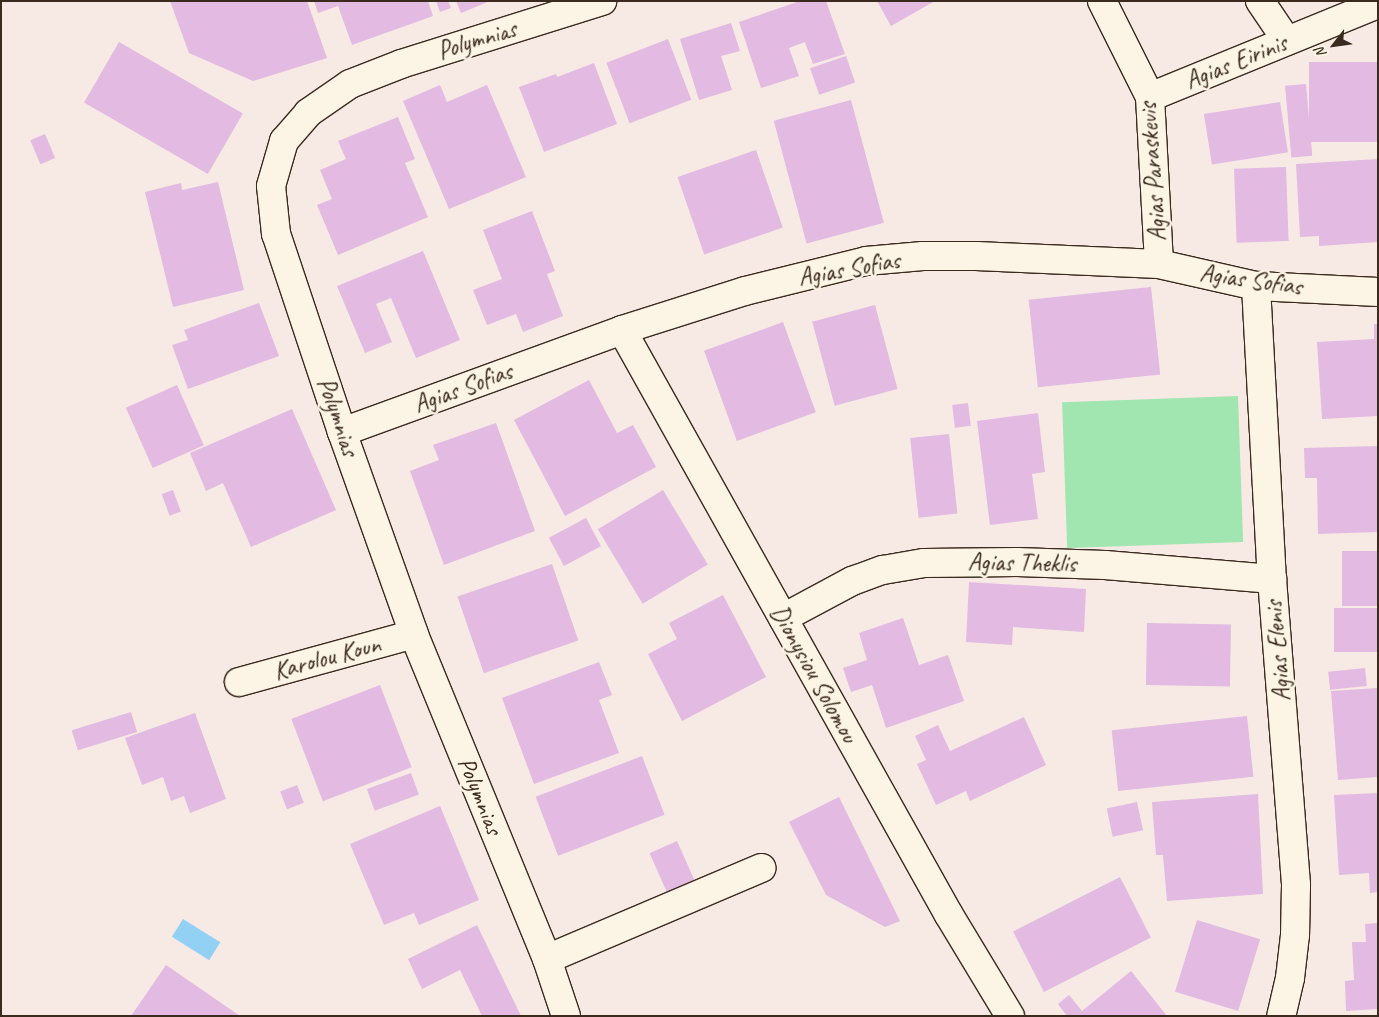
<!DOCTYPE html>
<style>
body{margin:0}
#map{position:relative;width:1379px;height:1017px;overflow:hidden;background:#f7e9e4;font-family:Caveat,sans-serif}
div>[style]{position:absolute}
.green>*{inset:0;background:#a1e5b0;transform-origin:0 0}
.water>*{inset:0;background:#93d1f4;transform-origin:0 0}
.building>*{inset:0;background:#e2bae2;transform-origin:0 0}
.roads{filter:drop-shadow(1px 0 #3b2a1e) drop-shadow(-1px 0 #3b2a1e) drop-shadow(0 1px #3b2a1e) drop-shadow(0 -1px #3b2a1e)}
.minor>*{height:28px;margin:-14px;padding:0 14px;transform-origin:14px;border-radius:14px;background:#fcf5e5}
span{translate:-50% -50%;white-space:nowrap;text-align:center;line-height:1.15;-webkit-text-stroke:5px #fcf5e5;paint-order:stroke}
.street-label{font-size:25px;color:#3b2a1e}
.frame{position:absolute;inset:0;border:2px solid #3b2a1e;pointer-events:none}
.north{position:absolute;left:1309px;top:20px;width:50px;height:50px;-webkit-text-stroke:4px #fcf5e5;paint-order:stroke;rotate:240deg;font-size:14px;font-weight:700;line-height:20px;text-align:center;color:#3b2a1e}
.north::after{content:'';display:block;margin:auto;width:18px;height:22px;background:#3b2a1e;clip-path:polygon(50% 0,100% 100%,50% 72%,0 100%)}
</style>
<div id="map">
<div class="green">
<div style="left:1238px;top:396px;width:146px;height:176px;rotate:88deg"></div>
</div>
<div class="water">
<div style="left:183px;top:919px;width:44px;height:21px;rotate:32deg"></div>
</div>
<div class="building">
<div style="clip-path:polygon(170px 1px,307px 1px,327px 58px,253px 81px,189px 53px)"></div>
<div style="clip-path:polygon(314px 1px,428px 1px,433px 16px,352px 45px,338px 6px,318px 13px)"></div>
<div style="clip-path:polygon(436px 1px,448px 1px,451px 8px,440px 12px)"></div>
<div style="clip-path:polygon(456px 1px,490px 1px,461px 13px)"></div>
<div style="clip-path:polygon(800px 1px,826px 1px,845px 54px,813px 64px,805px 42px,789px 48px,799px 76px,761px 88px,739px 22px)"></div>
<div style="clip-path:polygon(877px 1px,935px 1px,891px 26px)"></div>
<div style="clip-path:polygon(731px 23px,740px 51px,721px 56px,732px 90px,699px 100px,680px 39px)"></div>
<div style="left:668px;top:39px;width:65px;height:66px;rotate:69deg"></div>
<div style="left:119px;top:42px;width:143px;height:70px;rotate:30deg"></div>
<div style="left:846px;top:56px;width:28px;height:38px;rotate:71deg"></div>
<div style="left:1378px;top:62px;width:80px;height:69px;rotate:90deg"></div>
<div style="clip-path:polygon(594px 63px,617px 124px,544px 152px,519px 87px,556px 74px,557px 77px)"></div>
<div style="left:1306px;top:84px;width:72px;height:21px;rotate:85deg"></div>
<div style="clip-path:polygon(440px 85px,447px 102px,487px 85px,526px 177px,449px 209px,403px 101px)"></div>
<div style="left:851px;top:100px;width:127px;height:80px;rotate:75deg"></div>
<div style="left:1280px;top:102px;width:51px;height:77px;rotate:81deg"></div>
<div style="clip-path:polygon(398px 117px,415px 159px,405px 163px,428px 217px,338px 255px,317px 205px,332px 199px,320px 170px,346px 159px,338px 141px)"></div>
<div style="left:45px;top:134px;width:26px;height:16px;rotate:67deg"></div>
<div style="left:756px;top:150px;width:82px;height:83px;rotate:71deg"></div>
<div style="clip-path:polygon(1378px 159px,1378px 242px,1319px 246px,1319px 236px,1300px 237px,1296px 164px)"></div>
<div style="left:1286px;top:167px;width:74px;height:52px;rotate:88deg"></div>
<div style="clip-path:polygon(218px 182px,244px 290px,173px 307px,145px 192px,181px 183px,182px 190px)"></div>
<div style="clip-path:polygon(532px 211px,555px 271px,547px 274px,563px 316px,523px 332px,516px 314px,487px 325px,473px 290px,502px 279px,483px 230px)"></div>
<div style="clip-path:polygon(423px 251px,460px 340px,416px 358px,391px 298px,376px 304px,392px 342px,365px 353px,337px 286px)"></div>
<div style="left:1151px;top:287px;width:88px;height:123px;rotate:84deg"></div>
<div style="clip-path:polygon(259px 303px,279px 356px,188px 389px,172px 345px,188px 340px,184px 330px)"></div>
<div style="left:875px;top:305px;width:87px;height:65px;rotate:75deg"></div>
<div style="left:783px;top:322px;width:96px;height:84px;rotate:70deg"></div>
<div style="clip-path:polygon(1374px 324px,1378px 324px,1378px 416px,1322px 419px,1317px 342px,1374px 339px)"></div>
<div style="clip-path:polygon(589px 380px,617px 433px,633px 425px,656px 467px,565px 516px,514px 420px)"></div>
<div style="left:177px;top:385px;width:66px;height:56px;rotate:66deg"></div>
<div style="left:968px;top:403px;width:23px;height:16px;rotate:83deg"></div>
<div style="clip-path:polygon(292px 409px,336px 510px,251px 547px,223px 483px,206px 491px,190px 453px)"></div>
<div style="clip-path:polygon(1038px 413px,1045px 472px,1032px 474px,1038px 519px,990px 525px,977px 421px)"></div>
<div style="clip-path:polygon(496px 423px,535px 531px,444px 565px,410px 471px,439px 460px,433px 445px)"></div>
<div style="left:949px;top:434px;width:80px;height:39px;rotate:84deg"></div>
<div style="clip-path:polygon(1378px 446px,1378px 532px,1318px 534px,1317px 478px,1305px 478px,1304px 448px)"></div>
<div style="left:173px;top:490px;width:23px;height:12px;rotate:70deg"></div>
<div style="left:663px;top:490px;width:87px;height:76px;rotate:59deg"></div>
<div style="left:586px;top:518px;width:32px;height:42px;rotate:62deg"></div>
<div style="left:1378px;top:551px;width:55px;height:36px;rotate:90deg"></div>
<div style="left:552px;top:564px;width:81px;height:100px;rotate:71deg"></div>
<div style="clip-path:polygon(969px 582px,1086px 589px,1084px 632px,1013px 627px,1012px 645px,966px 642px)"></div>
<div style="clip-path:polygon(723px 595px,766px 677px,682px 721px,648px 654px,677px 639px,669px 623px)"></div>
<div style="left:1378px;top:608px;width:44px;height:44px;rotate:90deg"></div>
<div style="clip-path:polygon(903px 618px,919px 665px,948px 655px,964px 701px,886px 728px,872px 685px,851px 692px,843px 668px,867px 660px,859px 633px)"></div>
<div style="left:1147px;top:623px;width:84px;height:62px;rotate:1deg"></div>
<div style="clip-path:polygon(599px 662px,612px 695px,599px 700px,619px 753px,534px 784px,502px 698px)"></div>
<div style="left:1365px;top:668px;width:18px;height:37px;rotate:84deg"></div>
<div style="left:380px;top:685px;width:88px;height:95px;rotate:69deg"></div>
<div style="clip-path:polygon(1378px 688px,1378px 777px,1338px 780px,1331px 691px)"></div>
<div style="left:131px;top:712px;width:21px;height:62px;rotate:73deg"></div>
<div style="clip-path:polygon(195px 713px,226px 799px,190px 813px,184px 796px,171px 801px,163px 777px,142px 785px,125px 738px)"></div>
<div style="left:1247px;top:716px;width:61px;height:136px;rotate:84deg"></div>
<div style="clip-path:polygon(1024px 717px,1046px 765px,970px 801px,966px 791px,936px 805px,917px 764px,926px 760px,915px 736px,938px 725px,950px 751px)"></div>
<div style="left:642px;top:756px;width:63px;height:114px;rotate:69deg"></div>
<div style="left:411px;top:773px;width:23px;height:47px;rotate:70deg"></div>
<div style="left:297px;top:785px;width:19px;height:18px;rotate:69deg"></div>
<div style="clip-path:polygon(1378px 793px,1378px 892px,1370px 893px,1369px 873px,1339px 875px,1334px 795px)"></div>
<div style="clip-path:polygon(1258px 794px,1263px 894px,1167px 901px,1163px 855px,1156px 855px,1152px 802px)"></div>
<div style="clip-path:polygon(839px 797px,900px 921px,885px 927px,826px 895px,789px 822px)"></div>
<div style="left:1137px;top:802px;width:29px;height:31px;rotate:78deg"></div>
<div style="clip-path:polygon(440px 806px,479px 900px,419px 925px,414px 913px,384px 925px,350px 844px)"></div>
<div style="left:677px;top:841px;width:43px;height:30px;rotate:66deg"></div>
<div style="left:1120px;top:877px;width:68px;height:120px;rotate:63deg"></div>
<div style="left:1197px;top:920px;width:66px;height:75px;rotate:17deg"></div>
<div style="clip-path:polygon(1378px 923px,1378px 1009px,1346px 1011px,1345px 981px,1354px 980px,1352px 942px,1366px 942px,1365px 924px)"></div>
<div style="clip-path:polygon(477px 925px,521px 1016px,482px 1016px,460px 970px,422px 989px,408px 959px)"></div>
<div style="clip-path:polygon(166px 965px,240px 1016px,131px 1016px)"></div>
<div style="clip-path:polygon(1131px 971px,1167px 1016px,1067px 1016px,1058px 1004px,1069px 995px,1082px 1011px)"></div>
</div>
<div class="roads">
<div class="minor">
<div style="left:1102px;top:1px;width:107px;rotate:63.4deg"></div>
<div style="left:1150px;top:97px;width:167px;rotate:86.9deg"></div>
<div style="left:1260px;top:1px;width:48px;rotate:56deg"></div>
<div style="left:1150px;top:97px;width:246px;rotate:-22.2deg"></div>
<div style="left:1256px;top:286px;width:293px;rotate:86.9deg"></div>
<div style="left:1272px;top:579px;width:307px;rotate:85.5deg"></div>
<div style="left:1296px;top:885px;width:50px;rotate:91.1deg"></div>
<div style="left:1295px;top:935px;width:43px;rotate:96.6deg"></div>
<div style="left:1290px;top:978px;width:39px;rotate:103deg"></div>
<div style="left:622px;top:330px;width:670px;rotate:60.8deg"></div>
<div style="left:949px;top:915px;width:118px;rotate:58.9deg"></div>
<div style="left:342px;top:432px;width:298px;rotate:-20deg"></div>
<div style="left:622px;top:330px;width:129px;rotate:-17.6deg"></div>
<div style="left:745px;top:291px;width:125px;rotate:-13.9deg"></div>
<div style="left:866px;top:261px;width:57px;rotate:-5deg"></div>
<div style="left:923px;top:256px;width:53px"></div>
<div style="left:976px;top:256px;width:183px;rotate:2.5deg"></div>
<div style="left:1159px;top:264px;width:99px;rotate:12.8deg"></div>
<div style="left:1256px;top:286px;width:122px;rotate:2.8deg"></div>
<div style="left:783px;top:618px;width:78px;rotate:-28.2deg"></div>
<div style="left:852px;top:581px;width:33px;rotate:-20deg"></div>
<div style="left:883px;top:570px;width:42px;rotate:-9.7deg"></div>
<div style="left:924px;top:563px;width:93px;rotate:-0.6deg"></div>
<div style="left:1017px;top:562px;width:88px;rotate:2deg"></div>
<div style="left:1105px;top:565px;width:168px;rotate:4.8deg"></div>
<div style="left:239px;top:682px;width:181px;rotate:-15.3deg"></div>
<div style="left:547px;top:959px;width:233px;rotate:-23deg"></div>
<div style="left:566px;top:1016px;width:60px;rotate:-108.4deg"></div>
<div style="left:547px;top:959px;width:351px;rotate:-112.3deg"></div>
<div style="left:414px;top:634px;width:214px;rotate:-109.6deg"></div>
<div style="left:342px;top:432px;width:209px;rotate:-108.4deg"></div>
<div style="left:276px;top:234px;width:48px;rotate:-95.9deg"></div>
<div style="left:271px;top:186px;width:47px;rotate:-73.9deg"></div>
<div style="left:284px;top:141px;width:37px;rotate:-49deg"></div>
<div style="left:308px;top:113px;width:51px;rotate:-34.6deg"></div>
<div style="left:350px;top:84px;width:55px;rotate:-21.4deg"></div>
<div style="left:401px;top:64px;width:211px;rotate:-17.4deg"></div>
</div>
</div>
<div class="street-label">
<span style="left:477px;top:40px;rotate:-17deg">Polymnias</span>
<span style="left:1236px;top:62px;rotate:-22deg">Agias Eirinis</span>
<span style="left:1153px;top:172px;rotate:-94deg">Agias Paraskevis</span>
<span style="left:849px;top:269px;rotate:-10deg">Agias Sofias</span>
<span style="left:1251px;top:280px;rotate:8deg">Agias Sofias</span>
<span style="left:463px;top:388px;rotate:-20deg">Agias Sofias</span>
<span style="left:338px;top:417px;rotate:71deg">Polymnias</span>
<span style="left:1022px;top:563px;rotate:1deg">Agias Theklis</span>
<span style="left:1278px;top:651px;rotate:-95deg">Agias Elenis</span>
<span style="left:327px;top:658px;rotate:-15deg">Karolou Koun</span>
<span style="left:814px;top:674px;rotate:61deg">Dionysiou Solomou</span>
<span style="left:480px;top:796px;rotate:68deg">Polymnias</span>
</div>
<div class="frame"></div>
<div class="north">N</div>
</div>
